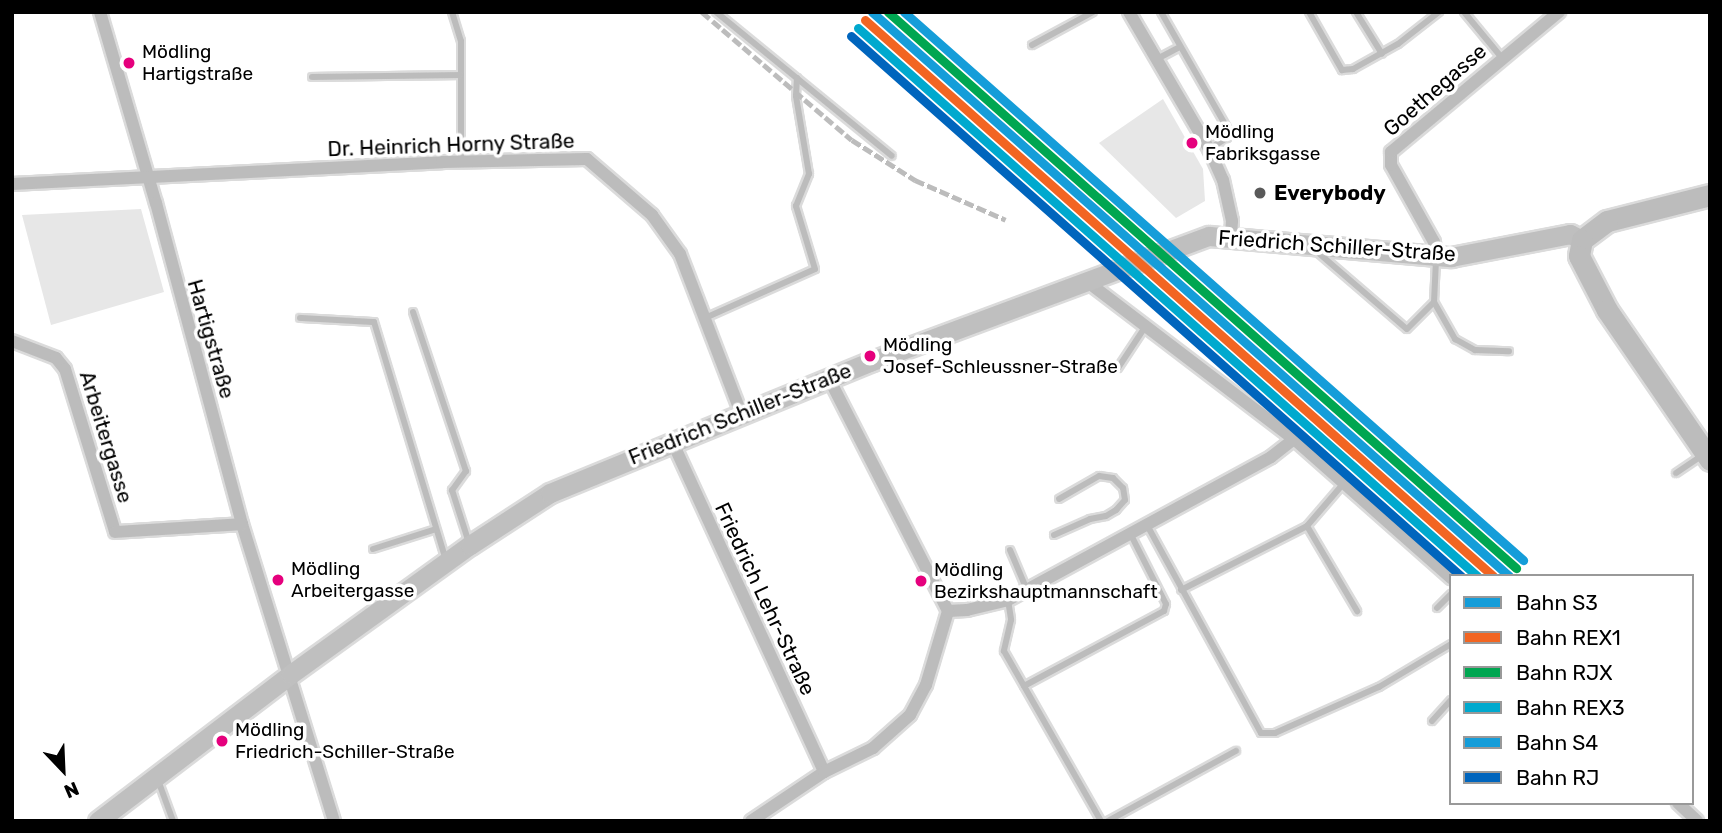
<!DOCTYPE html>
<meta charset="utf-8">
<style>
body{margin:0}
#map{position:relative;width:1722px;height:833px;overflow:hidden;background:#fff;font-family:Rubik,sans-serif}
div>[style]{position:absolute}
.green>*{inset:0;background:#e7e7e7}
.roads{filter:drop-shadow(2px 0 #dbdbdb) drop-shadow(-2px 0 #dbdbdb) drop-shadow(0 2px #dbdbdb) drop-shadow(0 -2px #dbdbdb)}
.lane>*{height:6px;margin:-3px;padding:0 3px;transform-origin:3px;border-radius:3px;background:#bcbcbc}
.street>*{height:12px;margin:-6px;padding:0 6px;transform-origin:6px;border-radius:6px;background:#bcbcbc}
.secondary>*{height:19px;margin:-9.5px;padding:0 9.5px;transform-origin:9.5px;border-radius:9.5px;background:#bfbfbf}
.primary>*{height:21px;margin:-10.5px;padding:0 10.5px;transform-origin:10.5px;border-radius:10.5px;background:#bcbcbc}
.rail>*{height:4.5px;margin-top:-2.25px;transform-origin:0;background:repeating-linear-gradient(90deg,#bcbcbc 0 10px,transparent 0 13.5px)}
.rail-1>*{height:9px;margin:-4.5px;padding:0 4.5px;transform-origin:4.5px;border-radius:4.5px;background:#159dd9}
.rail-2>*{height:9px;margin:-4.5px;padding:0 4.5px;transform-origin:4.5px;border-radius:4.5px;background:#f26522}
.rail-3>*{height:9px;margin:-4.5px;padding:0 4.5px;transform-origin:4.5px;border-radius:4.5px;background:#00a651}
.rail-4>*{height:9px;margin:-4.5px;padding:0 4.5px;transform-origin:4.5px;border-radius:4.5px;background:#00a9ce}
.rail-5>*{height:9px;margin:-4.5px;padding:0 4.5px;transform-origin:4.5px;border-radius:4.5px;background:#159dd9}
.rail-6>*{height:9px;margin:-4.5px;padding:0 4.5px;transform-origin:4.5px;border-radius:4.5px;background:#0065bd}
.dots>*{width:19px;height:19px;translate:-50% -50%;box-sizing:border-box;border:4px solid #fff;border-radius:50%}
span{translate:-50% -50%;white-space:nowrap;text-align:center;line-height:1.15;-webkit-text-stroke:7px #fff;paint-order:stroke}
.bus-label{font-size:19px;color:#000}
.left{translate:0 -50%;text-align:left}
.street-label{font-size:21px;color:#000}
.poi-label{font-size:21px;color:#000;font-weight:700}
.frame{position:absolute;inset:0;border:14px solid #000;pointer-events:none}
.legend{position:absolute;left:1449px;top:574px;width:245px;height:231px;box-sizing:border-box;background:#fff;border:2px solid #999;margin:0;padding:9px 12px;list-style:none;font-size:21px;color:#000}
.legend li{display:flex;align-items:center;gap:14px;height:35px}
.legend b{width:35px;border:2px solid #999}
.north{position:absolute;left:28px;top:735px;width:70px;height:70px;-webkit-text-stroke:5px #fff;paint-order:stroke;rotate:157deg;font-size:19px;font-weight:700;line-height:28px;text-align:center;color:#000}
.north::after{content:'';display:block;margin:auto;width:24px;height:32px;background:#000;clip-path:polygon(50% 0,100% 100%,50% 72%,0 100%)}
</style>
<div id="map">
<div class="green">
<div style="clip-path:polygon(1163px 99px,1203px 169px,1205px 201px,1176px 218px,1099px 143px)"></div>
<div style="clip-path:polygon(141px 209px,164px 292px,51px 325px,22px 215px)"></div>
</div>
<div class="roads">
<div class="lane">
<div style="left:452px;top:12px;width:30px;rotate:73deg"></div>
<div style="left:461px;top:41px;width:120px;rotate:90deg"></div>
<div style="left:716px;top:12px;width:227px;rotate:39.3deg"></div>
<div style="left:1161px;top:12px;width:137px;rotate:60.3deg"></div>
<div style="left:1229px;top:131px;width:7px;rotate:106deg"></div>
<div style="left:1227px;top:138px;width:21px;rotate:149deg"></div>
<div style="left:1309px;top:12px;width:67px;rotate:60.4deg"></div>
<div style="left:1342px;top:70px;width:11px;rotate:-5deg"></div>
<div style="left:1353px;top:69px;width:51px;rotate:-29.1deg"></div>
<div style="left:1398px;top:44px;width:52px;rotate:-38deg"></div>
<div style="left:1356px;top:12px;width:49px;rotate:58.2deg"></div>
<div style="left:1464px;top:12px;width:60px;rotate:50.4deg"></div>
<div style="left:1032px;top:45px;width:69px;rotate:-28.4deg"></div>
<div style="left:1157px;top:59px;width:26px;rotate:-28deg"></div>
<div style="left:312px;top:77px;width:149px;rotate:-0.8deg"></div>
<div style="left:1315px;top:250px;width:121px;rotate:40.7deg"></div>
<div style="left:1407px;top:329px;width:38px;rotate:-45deg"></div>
<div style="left:1436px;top:260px;width:42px;rotate:92.7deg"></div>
<div style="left:1434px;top:302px;width:43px;rotate:60.4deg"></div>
<div style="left:1455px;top:339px;width:23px;rotate:29deg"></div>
<div style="left:1475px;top:350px;width:34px;rotate:2deg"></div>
<div style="left:413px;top:312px;width:168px;rotate:71.6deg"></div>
<div style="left:466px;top:471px;width:24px;rotate:126deg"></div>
<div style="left:452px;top:490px;width:56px;rotate:72.2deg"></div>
<div style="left:300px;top:318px;width:74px;rotate:3.1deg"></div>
<div style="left:374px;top:322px;width:249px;rotate:73.2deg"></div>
<div style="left:705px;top:318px;width:120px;rotate:-24deg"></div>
<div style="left:815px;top:269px;width:66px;rotate:-106.8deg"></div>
<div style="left:796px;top:206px;width:35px;rotate:-68deg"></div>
<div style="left:809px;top:174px;width:79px;rotate:-99.5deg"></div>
<div style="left:796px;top:96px;width:18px;rotate:-87deg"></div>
<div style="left:1118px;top:368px;width:49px;rotate:-56.6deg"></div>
<div style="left:1676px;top:473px;width:32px;rotate:-34deg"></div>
<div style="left:1147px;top:525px;width:237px;rotate:61.3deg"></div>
<div style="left:1261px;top:733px;width:14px"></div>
<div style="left:1275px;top:733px;width:114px;rotate:-23.9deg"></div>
<div style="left:1379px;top:687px;width:84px;rotate:-30.8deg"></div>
<div style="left:1307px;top:526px;width:99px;rotate:59.5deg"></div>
<div style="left:1054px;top:535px;width:39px;rotate:-24deg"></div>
<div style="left:1090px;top:519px;width:16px;rotate:-11deg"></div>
<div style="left:1106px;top:516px;width:12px;rotate:-31deg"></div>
<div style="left:1116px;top:510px;width:13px;rotate:-48deg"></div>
<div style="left:1125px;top:500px;width:12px;rotate:-99deg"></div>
<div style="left:1123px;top:488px;width:14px;rotate:-135deg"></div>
<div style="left:1113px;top:478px;width:14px;rotate:-172deg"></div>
<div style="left:1099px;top:476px;width:46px;rotate:150.1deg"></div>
<div style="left:373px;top:549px;width:66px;rotate:-17.6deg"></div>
<div style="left:1010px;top:550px;width:43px;rotate:67deg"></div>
<div style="left:1181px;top:590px;width:141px;rotate:-26.9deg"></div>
<div style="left:1307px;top:526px;width:57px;rotate:-49.3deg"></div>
<div style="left:1008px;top:600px;width:20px;rotate:81deg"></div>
<div style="left:1011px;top:620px;width:32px;rotate:103deg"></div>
<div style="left:1004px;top:651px;width:196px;rotate:60.3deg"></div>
<div style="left:1437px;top:608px;width:20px;rotate:-45deg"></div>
<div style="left:1024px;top:686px;width:159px;rotate:-28.2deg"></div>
<div style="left:1164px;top:611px;width:7px;rotate:-74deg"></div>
<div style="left:1166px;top:604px;width:80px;rotate:-116.9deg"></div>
<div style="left:1432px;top:721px;width:28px;rotate:-48deg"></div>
<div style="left:158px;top:780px;width:44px;rotate:69.9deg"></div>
<div style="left:1108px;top:821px;width:146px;rotate:-28.7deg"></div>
</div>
<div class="street">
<div style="left:100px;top:12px;width:199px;rotate:73.7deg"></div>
<div style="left:156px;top:203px;width:332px;rotate:75deg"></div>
<div style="left:242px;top:524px;width:311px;rotate:72.8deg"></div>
<div style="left:1129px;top:12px;width:159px;rotate:59.7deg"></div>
<div style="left:1209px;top:149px;width:34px;rotate:66deg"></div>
<div style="left:1223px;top:180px;width:42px;rotate:77.6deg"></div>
<div style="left:1232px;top:221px;width:16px;rotate:94deg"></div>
<div style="left:12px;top:184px;width:431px;rotate:-2.9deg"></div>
<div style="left:442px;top:162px;width:145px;rotate:-1.2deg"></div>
<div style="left:587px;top:159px;width:86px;rotate:40.7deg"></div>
<div style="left:652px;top:215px;width:48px;rotate:54.3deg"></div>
<div style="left:680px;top:254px;width:170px;rotate:69deg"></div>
<div style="left:1436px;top:255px;width:13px;rotate:-99deg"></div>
<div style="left:1434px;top:242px;width:88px;rotate:-119.2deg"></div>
<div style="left:1391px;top:165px;width:13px;rotate:-90deg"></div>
<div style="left:1391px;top:152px;width:219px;rotate:-39.8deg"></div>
<div style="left:1085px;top:280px;width:263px;rotate:37.3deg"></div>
<div style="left:1294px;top:439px;width:210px;rotate:41.5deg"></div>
<div style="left:12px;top:341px;width:47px;rotate:21.1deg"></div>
<div style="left:56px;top:358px;width:14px;rotate:51deg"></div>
<div style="left:65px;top:369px;width:170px;rotate:72.9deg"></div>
<div style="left:115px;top:532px;width:127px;rotate:-3.6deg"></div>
<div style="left:672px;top:441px;width:364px;rotate:65.3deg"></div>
<div style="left:948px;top:611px;width:19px;rotate:-3deg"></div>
<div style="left:967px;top:610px;width:42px;rotate:-13.7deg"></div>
<div style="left:1008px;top:600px;width:299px;rotate:-28.5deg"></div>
<div style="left:1271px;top:457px;width:29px;rotate:-38deg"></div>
<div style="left:1678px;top:803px;width:26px;rotate:43deg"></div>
<div style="left:751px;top:821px;width:88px;rotate:-33.9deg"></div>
<div style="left:824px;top:772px;width:55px;rotate:-26.1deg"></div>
<div style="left:873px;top:748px;width:50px;rotate:-41.7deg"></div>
<div style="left:910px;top:715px;width:34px;rotate:-62deg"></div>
<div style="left:926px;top:685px;width:77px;rotate:-73.4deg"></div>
<div style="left:948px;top:611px;width:262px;rotate:-117.1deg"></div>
</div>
<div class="secondary">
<div style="left:98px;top:821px;width:243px;rotate:-37.3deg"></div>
<div style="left:291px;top:674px;width:221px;rotate:-35.8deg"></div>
<div style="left:470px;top:545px;width:95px;rotate:-33deg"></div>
<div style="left:550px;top:493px;width:348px;rotate:-22.3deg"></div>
<div style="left:872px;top:361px;width:359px;rotate:-20.4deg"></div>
<div style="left:1209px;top:236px;width:243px;rotate:5deg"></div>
<div style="left:1451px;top:257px;width:121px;rotate:-10.9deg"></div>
<div style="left:1570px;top:234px;width:13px;rotate:27deg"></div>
</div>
<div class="primary">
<div style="left:1710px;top:195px;width:106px;rotate:165.8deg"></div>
<div style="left:1607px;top:221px;width:31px;rotate:143deg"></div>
<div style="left:1582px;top:240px;width:16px;rotate:101deg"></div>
<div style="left:1579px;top:256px;width:61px;rotate:62.6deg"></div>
<div style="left:1607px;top:310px;width:182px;rotate:55.5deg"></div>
</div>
</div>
<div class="rail">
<div style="left:702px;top:12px;width:197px;rotate:40.5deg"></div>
<div style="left:852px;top:140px;width:75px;rotate:32.4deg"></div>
<div style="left:915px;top:180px;width:99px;rotate:23.7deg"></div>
</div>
<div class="rail-1">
<div style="left:872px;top:12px;width:851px;rotate:41.52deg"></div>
</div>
<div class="rail-2">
<div style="left:865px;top:20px;width:839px;rotate:41.52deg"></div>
</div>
<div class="rail-3">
<div style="left:888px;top:12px;width:839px;rotate:41.52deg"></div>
</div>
<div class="rail-4">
<div style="left:858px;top:28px;width:827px;rotate:41.52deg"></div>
</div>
<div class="rail-5">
<div style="left:904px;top:12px;width:827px;rotate:41.52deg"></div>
</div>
<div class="rail-6">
<div style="left:851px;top:36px;width:815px;rotate:41.52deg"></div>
</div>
<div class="dots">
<div style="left:129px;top:63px;background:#e5007d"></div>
<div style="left:1192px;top:143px;background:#e5007d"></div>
<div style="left:1260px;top:193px;background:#595959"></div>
<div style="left:870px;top:356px;background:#e5007d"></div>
<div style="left:278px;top:580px;background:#e5007d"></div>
<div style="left:921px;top:581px;background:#e5007d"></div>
<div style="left:222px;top:741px;background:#e5007d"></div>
</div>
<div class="bus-label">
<span class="left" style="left:142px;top:63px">Mödling<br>Hartigstraße</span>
<span class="left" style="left:1205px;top:143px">Mödling<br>Fabriksgasse</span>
<span class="left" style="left:883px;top:356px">Mödling<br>Josef-Schleussner-Straße</span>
<span class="left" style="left:291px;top:580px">Mödling<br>Arbeitergasse</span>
<span class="left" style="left:934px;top:581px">Mödling<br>Bezirkshauptmannschaft</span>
<span class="left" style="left:235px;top:741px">Mödling<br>Friedrich-Schiller-Straße</span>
</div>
<div class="street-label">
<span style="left:1435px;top:90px;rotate:-41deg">Goethegasse</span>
<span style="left:451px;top:145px;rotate:-2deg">Dr. Heinrich Horny Straße</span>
<span style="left:1337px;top:246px;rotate:4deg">Friedrich Schiller-Straße</span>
<span style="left:211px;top:339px;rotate:74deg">Hartigstraße</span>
<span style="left:740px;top:414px;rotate:-22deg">Friedrich Schiller-Straße</span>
<span style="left:106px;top:437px;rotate:73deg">Arbeitergasse</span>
<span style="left:765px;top:599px;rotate:65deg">Friedrich Lehr-Straße</span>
</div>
<div class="poi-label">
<span class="left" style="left:1274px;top:193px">Everybody</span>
</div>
<div class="frame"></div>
<ul class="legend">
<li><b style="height:9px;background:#159dd9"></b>Bahn S3</li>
<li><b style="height:9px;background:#f26522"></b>Bahn REX1</li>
<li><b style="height:9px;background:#00a651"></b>Bahn RJX</li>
<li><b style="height:9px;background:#00a9ce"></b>Bahn REX3</li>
<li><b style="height:9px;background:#159dd9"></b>Bahn S4</li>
<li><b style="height:9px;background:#0065bd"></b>Bahn RJ</li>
</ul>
<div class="north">N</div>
</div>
